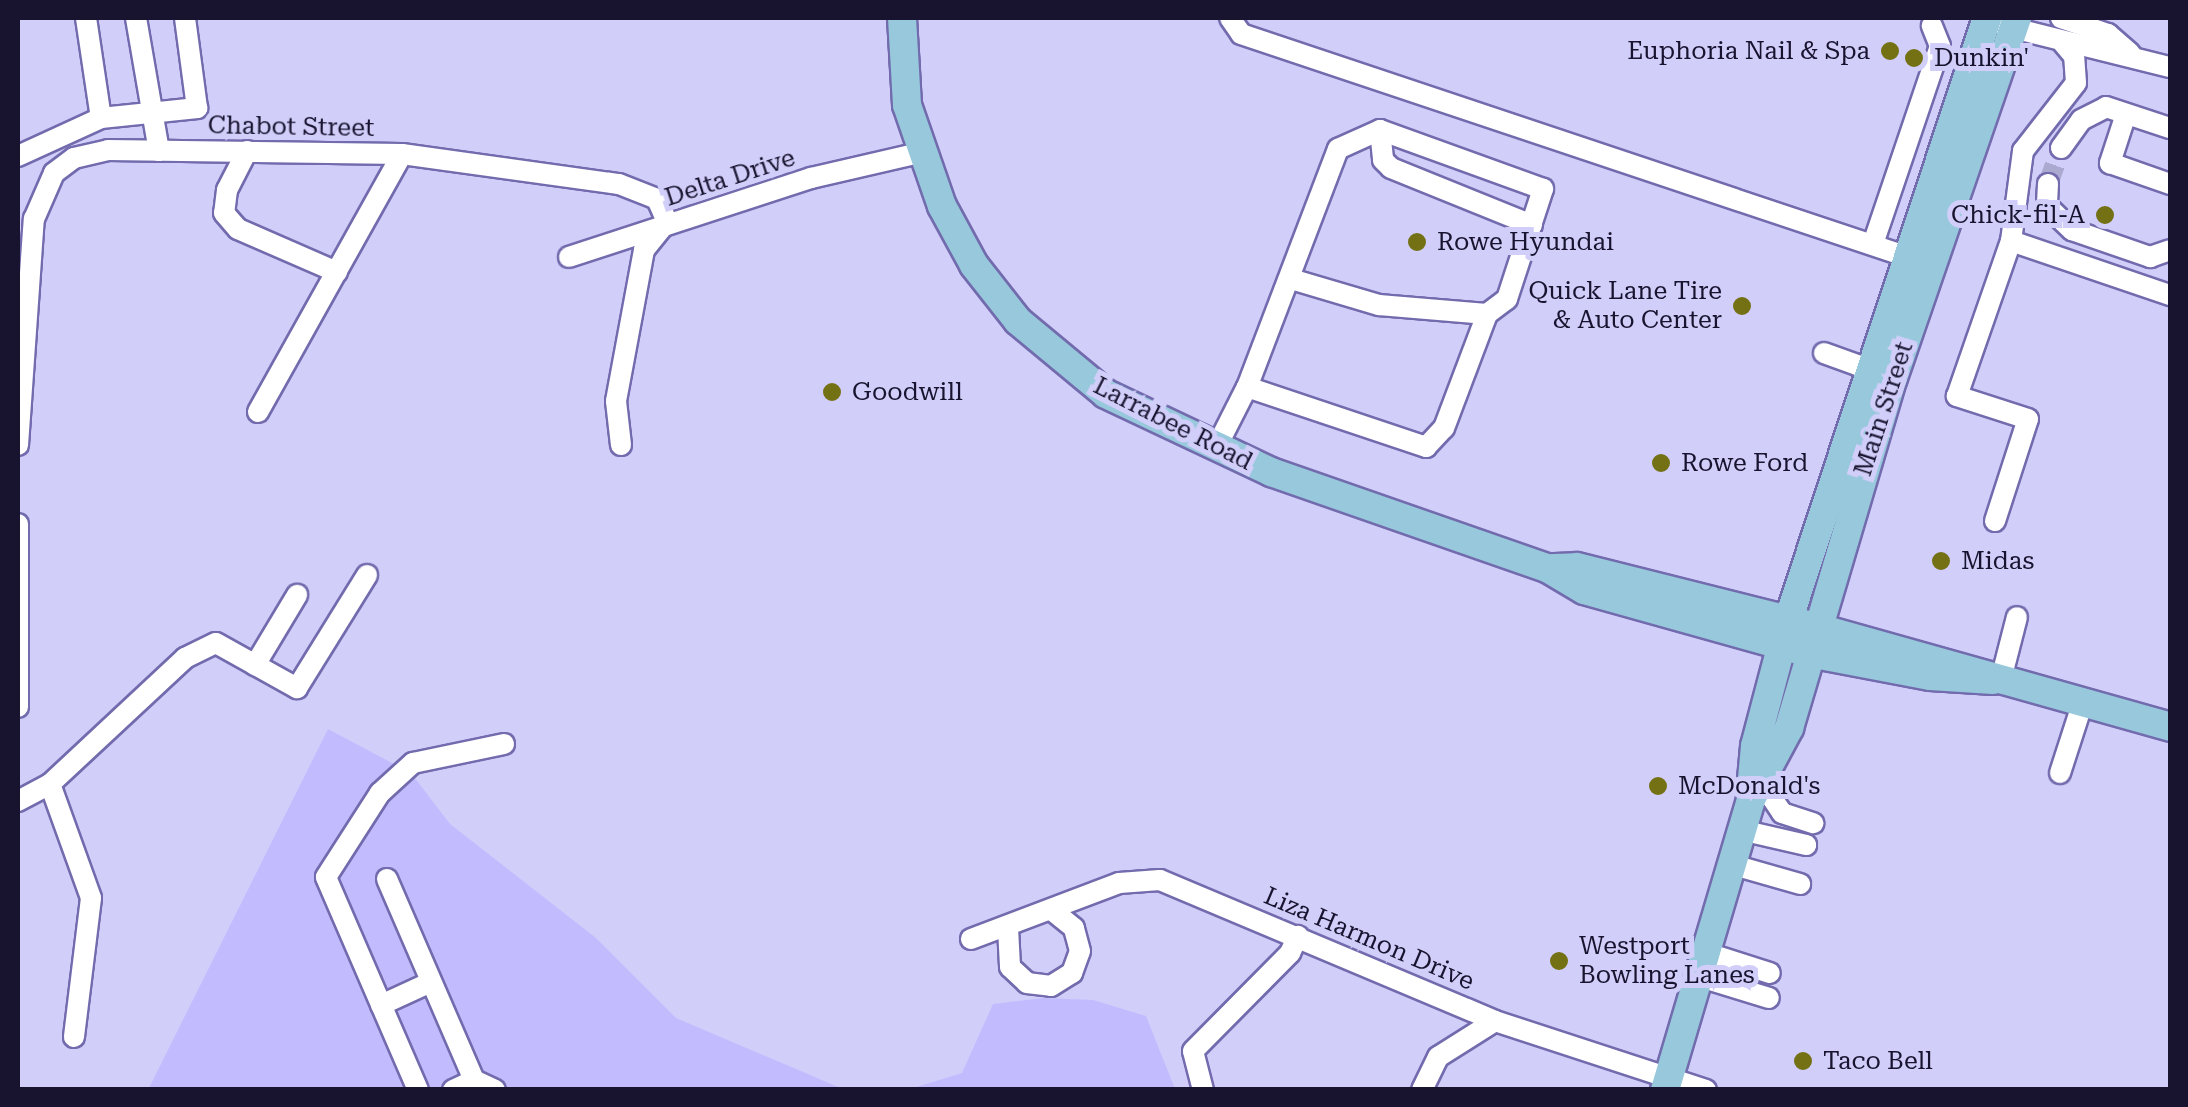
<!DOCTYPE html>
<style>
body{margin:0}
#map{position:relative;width:2188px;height:1107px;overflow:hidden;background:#d1cefa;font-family:"Roboto Serif",serif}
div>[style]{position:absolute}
.green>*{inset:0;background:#c2bcff}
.minor-tunnel>*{height:20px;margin-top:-10px;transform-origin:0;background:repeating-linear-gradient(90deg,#aca9d1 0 20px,transparent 0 30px)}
.roads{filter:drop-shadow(2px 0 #726bad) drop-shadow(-2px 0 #726bad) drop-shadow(0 2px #726bad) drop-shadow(0 -2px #726bad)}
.minor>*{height:20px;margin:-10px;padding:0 10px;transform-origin:10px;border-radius:10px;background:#fff}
.major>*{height:28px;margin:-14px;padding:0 14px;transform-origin:14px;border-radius:14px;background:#97c8dc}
.dots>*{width:28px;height:28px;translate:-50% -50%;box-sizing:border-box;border:5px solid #d1cefa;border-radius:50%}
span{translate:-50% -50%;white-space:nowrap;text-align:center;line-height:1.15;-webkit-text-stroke:10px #d1cefa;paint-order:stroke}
.poi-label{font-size:25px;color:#18142f}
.right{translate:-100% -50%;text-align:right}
.left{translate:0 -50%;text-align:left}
.street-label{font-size:25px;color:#18142f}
.frame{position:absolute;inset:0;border:20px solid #18142f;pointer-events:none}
</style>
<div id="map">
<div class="green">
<div style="clip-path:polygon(328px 729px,411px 773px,450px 824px,596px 938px,676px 1018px,843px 1089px,148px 1090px)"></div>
<div style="clip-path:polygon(1043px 998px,1093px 1000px,1146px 1016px,1175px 1089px,910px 1089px,962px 1073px,993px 1004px)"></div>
</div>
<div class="minor-tunnel">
<div style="left:2048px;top:184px;width:38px;rotate:-70deg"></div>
</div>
<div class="roads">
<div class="minor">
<div style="left:86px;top:18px;width:101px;rotate:81.5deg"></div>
<div style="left:101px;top:118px;width:97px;rotate:-5.9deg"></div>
<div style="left:197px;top:108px;width:91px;rotate:-97.6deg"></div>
<div style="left:136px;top:18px;width:135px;rotate:80.2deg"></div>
<div style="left:1230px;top:18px;width:19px;rotate:55deg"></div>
<div style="left:1241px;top:34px;width:716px;rotate:18.49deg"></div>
<div style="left:2061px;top:18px;width:50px;rotate:18.8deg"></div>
<div style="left:2108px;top:34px;width:29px;rotate:41deg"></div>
<div style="left:2001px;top:25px;width:174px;rotate:14deg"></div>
<div style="left:2126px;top:114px;width:52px;rotate:108.1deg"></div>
<div style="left:2110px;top:163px;width:64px;rotate:19.3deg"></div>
<div style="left:1380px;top:130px;width:30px;rotate:84deg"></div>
<div style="left:1383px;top:160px;width:11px;rotate:45deg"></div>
<div style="left:1391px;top:168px;width:152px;rotate:22deg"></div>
<div style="left:2061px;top:148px;width:34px;rotate:-54deg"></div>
<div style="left:2081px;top:120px;width:28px;rotate:-27deg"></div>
<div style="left:2106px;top:107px;width:67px;rotate:18.2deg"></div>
<div style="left:247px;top:151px;width:44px;rotate:117.1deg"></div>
<div style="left:227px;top:190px;width:23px;rotate:97deg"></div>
<div style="left:224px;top:213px;width:21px;rotate:49deg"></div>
<div style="left:238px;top:229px;width:108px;rotate:23.5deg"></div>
<div style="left:18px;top:156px;width:91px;rotate:-24.6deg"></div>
<div style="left:2048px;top:184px;width:22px;rotate:93deg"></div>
<div style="left:2047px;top:206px;width:35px;rotate:44deg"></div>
<div style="left:2072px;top:230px;width:83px;rotate:19.1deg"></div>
<div style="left:2150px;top:257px;width:21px;rotate:-19deg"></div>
<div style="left:2011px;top:241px;width:168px;rotate:18.8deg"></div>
<div style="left:1873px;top:244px;width:209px;rotate:-71.3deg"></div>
<div style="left:1940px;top:46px;width:22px;rotate:-112deg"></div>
<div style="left:569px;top:257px;width:255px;rotate:-18.1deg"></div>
<div style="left:811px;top:178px;width:111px;rotate:-13deg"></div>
<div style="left:1291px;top:279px;width:92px;rotate:16.5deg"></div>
<div style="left:1379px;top:305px;width:108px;rotate:4.8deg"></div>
<div style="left:1487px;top:314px;width:25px;rotate:-37deg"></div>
<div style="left:1507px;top:299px;width:116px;rotate:-71.9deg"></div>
<div style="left:1543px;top:189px;width:173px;rotate:-160.1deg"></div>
<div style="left:1380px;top:130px;width:46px;rotate:155.7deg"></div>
<div style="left:1338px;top:149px;width:255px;rotate:110.9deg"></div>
<div style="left:1247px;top:387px;width:189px;rotate:18.5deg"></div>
<div style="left:1426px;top:447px;width:26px;rotate:-47deg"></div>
<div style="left:1444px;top:428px;width:122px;rotate:-69.3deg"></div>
<div style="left:1824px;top:353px;width:62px;rotate:19.9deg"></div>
<div style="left:258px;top:412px;width:295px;rotate:-60.8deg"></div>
<div style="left:18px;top:445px;width:227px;rotate:-86deg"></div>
<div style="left:34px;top:219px;width:50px;rotate:-66.5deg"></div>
<div style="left:54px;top:173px;width:25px;rotate:-37deg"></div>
<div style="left:74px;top:158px;width:35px;rotate:-13deg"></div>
<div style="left:108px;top:150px;width:294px;rotate:0.8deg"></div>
<div style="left:402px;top:154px;width:219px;rotate:7.9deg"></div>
<div style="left:619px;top:184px;width:41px;rotate:21.5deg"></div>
<div style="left:657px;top:199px;width:24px;rotate:66deg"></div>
<div style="left:621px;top:445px;width:44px;rotate:-96.5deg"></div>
<div style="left:616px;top:401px;width:154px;rotate:-79.5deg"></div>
<div style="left:644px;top:250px;width:35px;rotate:-51deg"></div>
<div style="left:1216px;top:448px;width:68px;rotate:-63.1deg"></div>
<div style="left:1995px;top:521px;width:107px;rotate:-72.1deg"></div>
<div style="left:2028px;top:419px;width:75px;rotate:-162.1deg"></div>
<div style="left:1957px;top:396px;width:164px;rotate:-70.8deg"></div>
<div style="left:2011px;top:241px;width:91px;rotate:-82.4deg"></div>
<div style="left:2023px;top:151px;width:86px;rotate:-52.1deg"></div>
<div style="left:2076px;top:83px;width:27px;rotate:-94deg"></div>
<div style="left:2074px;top:56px;width:17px;rotate:-130deg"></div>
<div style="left:18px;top:524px;width:183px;rotate:90deg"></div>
<div style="left:255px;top:665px;width:82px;rotate:-59deg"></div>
<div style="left:2000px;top:683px;width:68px;rotate:-75.6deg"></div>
<div style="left:1769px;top:766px;width:32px;rotate:85deg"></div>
<div style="left:1772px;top:798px;width:18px;rotate:56deg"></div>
<div style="left:1782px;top:813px;width:33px;rotate:18deg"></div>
<div style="left:2060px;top:773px;width:75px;rotate:-72.1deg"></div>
<div style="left:50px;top:784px;width:185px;rotate:-43deg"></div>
<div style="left:185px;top:658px;width:34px;rotate:-26deg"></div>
<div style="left:216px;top:643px;width:93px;rotate:29.1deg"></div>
<div style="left:297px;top:688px;width:133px;rotate:-58.2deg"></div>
<div style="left:18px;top:801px;width:36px;rotate:-28deg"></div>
<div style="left:50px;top:784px;width:121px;rotate:70.2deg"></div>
<div style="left:91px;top:898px;width:140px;rotate:97deg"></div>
<div style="left:1741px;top:830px;width:67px;rotate:13deg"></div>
<div style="left:1730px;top:864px;width:73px;rotate:15.9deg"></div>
<div style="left:387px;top:879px;width:219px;rotate:66.6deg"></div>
<div style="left:474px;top:1080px;width:23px;rotate:25deg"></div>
<div style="left:1008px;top:928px;width:39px;rotate:87deg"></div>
<div style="left:1010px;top:967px;width:23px;rotate:43deg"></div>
<div style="left:1027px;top:983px;width:24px;rotate:7deg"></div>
<div style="left:1051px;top:986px;width:25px;rotate:-32deg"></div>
<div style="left:1072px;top:973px;width:23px;rotate:-70deg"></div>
<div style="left:1080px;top:951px;width:24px;rotate:-105deg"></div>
<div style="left:1074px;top:928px;width:28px;rotate:-141deg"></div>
<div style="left:971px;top:939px;width:158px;rotate:-20.7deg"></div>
<div style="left:1119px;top:883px;width:41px;rotate:-4.2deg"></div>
<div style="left:1160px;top:880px;width:363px;rotate:22.8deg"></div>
<div style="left:1495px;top:1021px;width:222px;rotate:18.1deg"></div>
<div style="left:1704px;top:952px;width:69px;rotate:17.7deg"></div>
<div style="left:1697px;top:976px;width:75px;rotate:17deg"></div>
<div style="left:381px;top:1005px;width:55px;rotate:-24.7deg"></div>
<div style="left:418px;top:1090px;width:232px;rotate:-113.4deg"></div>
<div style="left:326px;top:877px;width:100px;rotate:-57.3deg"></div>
<div style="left:380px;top:793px;width:45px;rotate:-42.3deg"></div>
<div style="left:413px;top:763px;width:93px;rotate:-11.8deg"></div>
<div style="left:453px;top:1090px;width:23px;rotate:-25deg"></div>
<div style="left:1203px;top:1090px;width:40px;rotate:-104.4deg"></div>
<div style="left:1193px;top:1051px;width:138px;rotate:-45.3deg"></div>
<div style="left:1290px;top:953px;width:19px;rotate:-65deg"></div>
<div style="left:1422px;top:1090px;width:37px;rotate:-64deg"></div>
<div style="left:1438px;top:1057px;width:67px;rotate:-32.3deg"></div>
</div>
<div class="major">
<div style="left:902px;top:18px;width:87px;rotate:86.7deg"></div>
<div style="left:907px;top:105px;width:107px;rotate:70.9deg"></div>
<div style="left:942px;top:206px;width:67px;rotate:61.5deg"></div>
<div style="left:974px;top:265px;width:71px;rotate:51.8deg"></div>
<div style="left:1018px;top:321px;width:114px;rotate:39.7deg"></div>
<div style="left:1106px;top:394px;width:183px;rotate:25.3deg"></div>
<div style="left:1271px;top:472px;width:292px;rotate:19.2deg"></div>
<div style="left:1547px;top:568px;width:43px;rotate:30.7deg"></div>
<div style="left:1584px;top:590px;width:234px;rotate:15.6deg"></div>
<div style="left:1809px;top:653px;width:123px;rotate:10.8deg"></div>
<div style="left:1930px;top:676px;width:63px;rotate:3.6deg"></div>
<div style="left:1554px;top:568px;width:23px;rotate:-2deg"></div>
<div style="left:1577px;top:567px;width:245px;rotate:14.1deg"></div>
<div style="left:1815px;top:627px;width:369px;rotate:15.7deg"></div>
<div style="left:1751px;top:790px;width:44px;rotate:-84.8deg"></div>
<div style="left:1755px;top:746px;width:129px;rotate:-75.2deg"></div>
<div style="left:1788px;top:621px;width:635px;rotate:-71.74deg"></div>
<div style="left:1665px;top:1090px;width:303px;rotate:-73.5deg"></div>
<div style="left:1751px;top:799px;width:81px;rotate:-61.8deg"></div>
<div style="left:1789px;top:728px;width:365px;rotate:-73.5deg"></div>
<div style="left:1893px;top:378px;width:381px;rotate:-71deg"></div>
</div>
</div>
<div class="dots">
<div style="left:1890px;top:51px;background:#737114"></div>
<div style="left:1914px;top:58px;background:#737114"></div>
<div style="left:2105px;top:215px;background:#737114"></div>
<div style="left:1417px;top:242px;background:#737114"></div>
<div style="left:1742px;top:306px;background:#737114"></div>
<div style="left:832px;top:392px;background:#737114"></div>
<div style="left:1661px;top:463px;background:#737114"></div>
<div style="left:1941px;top:561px;background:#737114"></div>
<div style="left:1658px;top:786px;background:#737114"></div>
<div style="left:1559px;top:961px;background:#737114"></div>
<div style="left:1803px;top:1061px;background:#737114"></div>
</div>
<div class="poi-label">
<span class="right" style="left:1870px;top:51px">Euphoria Nail &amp; Spa</span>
<span class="left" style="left:1934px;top:58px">Dunkin'</span>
<span class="right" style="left:2085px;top:215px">Chick-fil-A</span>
<span class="left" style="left:1437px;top:242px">Rowe Hyundai</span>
<span class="right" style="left:1722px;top:306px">Quick Lane Tire<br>&amp; Auto Center</span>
<span class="left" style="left:852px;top:392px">Goodwill</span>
<span class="left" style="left:1681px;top:463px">Rowe Ford</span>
<span class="left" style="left:1961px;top:561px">Midas</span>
<span class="left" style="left:1678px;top:786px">McDonald's</span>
<span class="left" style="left:1579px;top:961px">Westport<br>Bowling Lanes</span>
<span class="left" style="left:1823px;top:1061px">Taco Bell</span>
</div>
<div class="street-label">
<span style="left:291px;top:127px;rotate:1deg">Chabot Street</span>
<span style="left:730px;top:178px;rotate:-18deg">Delta Drive</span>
<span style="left:1884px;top:409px;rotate:-72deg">Main Street</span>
<span style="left:1173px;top:424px;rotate:27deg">Larrabee Road</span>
<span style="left:1369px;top:939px;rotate:23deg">Liza Harmon Drive</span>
</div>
<div class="frame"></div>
</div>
